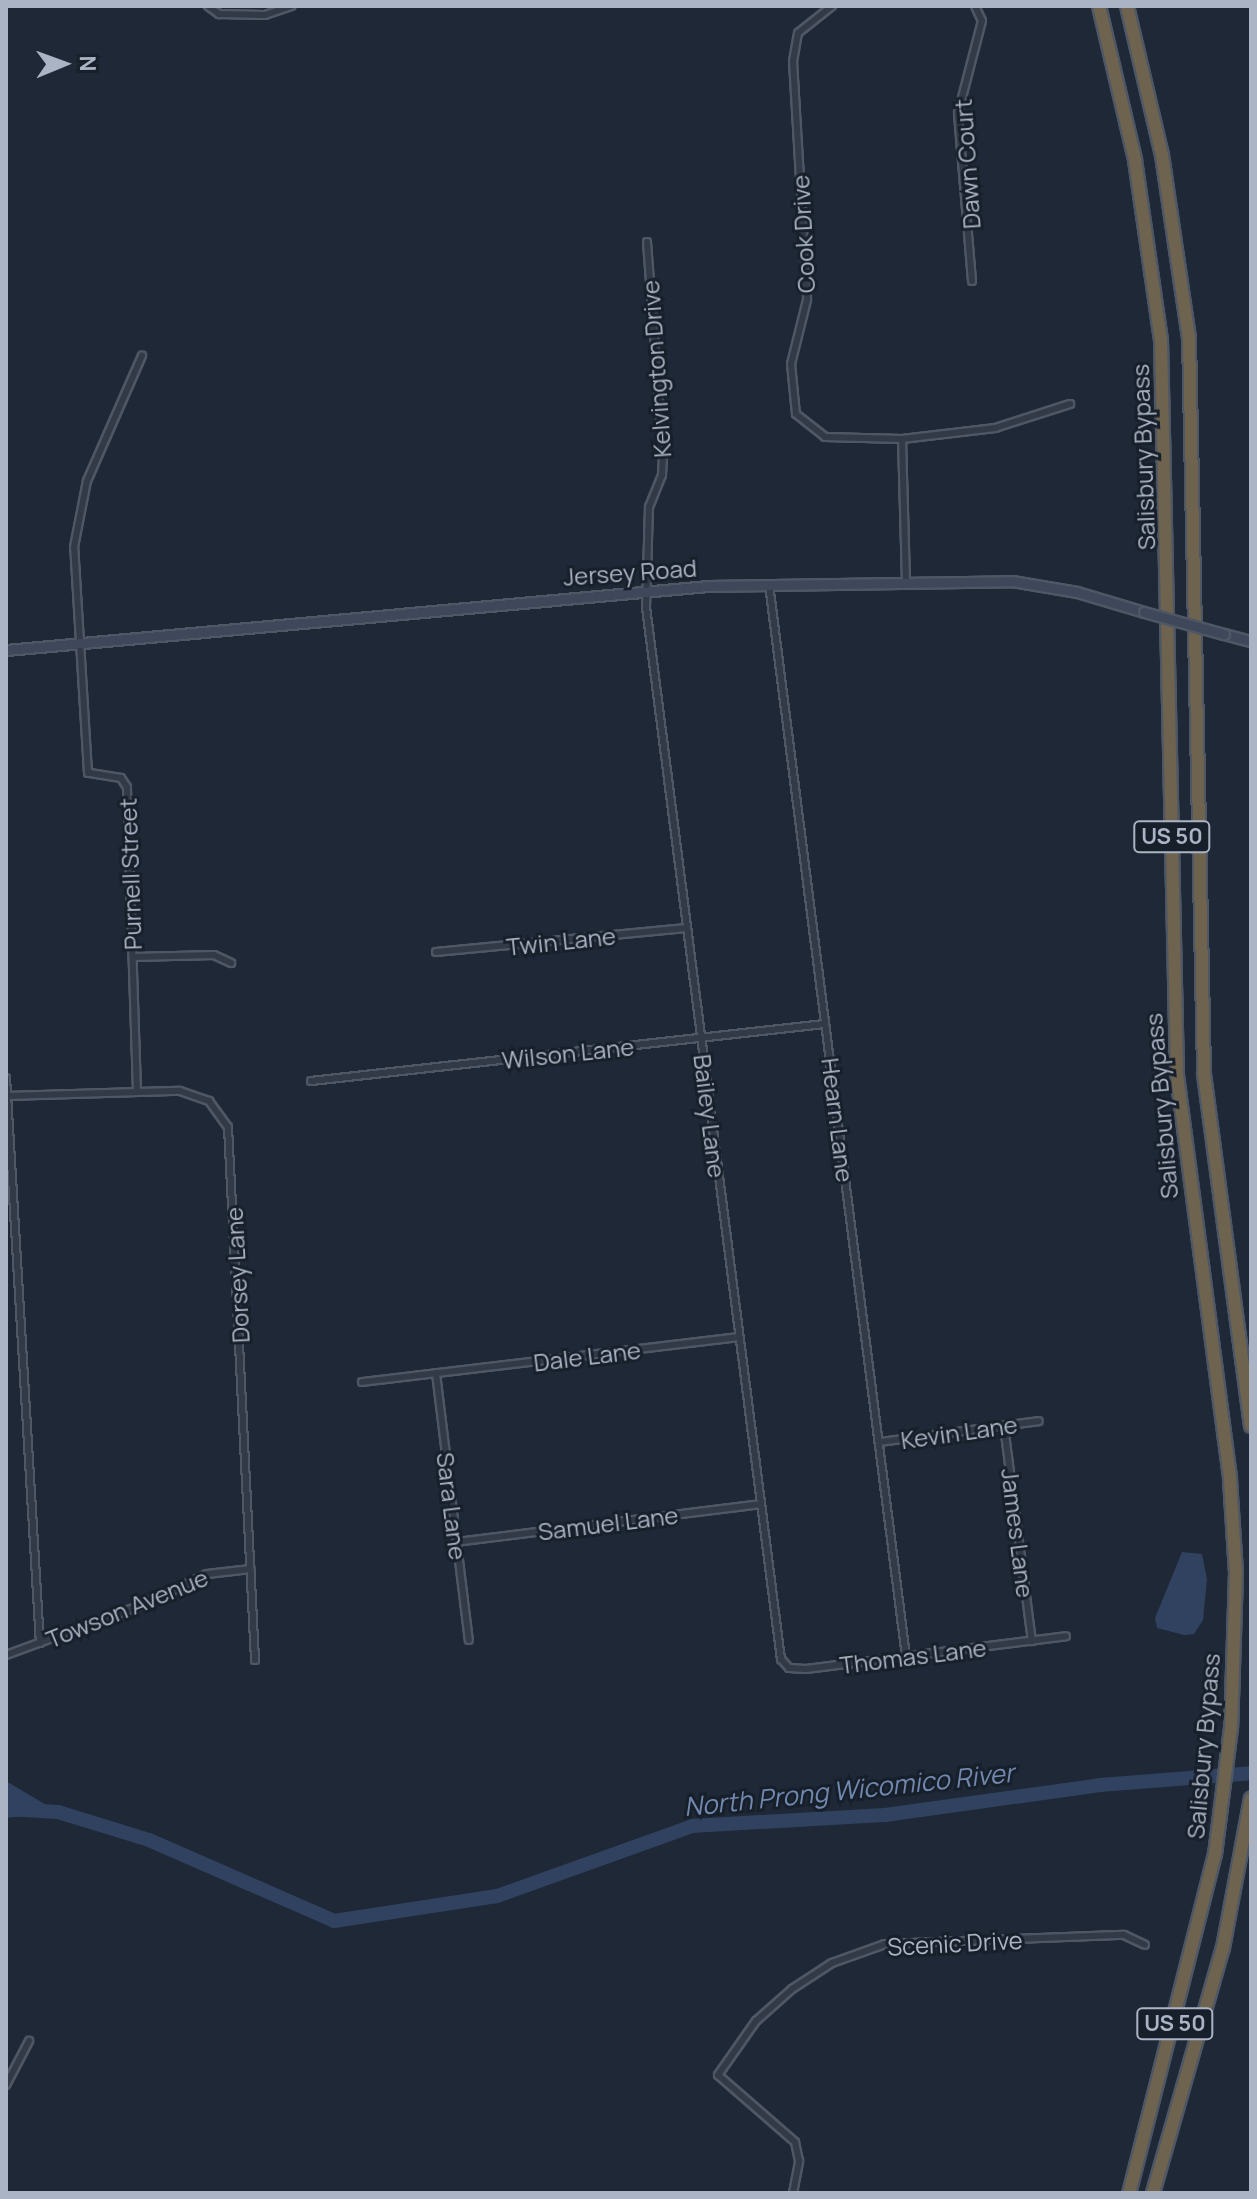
<!DOCTYPE html>
<style>
body{margin:0}
#map{position:relative;width:1257px;height:2199px;overflow:hidden;background:#1e2837;font-family:Manrope,sans-serif}
div>[style]{position:absolute}
.water>*{inset:0;background:#30425f}
.river>*{height:14px;margin:-7px;padding:0 7px;transform-origin:7px;border-radius:7px;background:#30425f}
.roads{filter:drop-shadow(2px 0 #4f5765) drop-shadow(-2px 0 #4f5765) drop-shadow(0 2px #4f5765) drop-shadow(0 -2px #4f5765)}
.street>*{height:6px;margin:-3px;padding:0 3px;transform-origin:3px;border-radius:3px;background:#323a47}
.secondary>*{height:9px;margin:-4.5px;padding:0 4.5px;transform-origin:4.5px;border-radius:4.5px;background:#3f485a}
.highway>*{height:12px;margin:-6px;padding:0 6px;transform-origin:6px;border-radius:6px;background:#6e634e}
.bridges{filter:drop-shadow(2px 0 #4f5765) drop-shadow(-2px 0 #4f5765) drop-shadow(0 2px #4f5765) drop-shadow(0 -2px #4f5765)}
.secondary-bridge>*{height:9px;margin:-4.5px;padding:0 4.5px;transform-origin:4.5px;border-radius:4.5px;background:#3f485a}
span{translate:-50% -50%;white-space:nowrap;text-align:center;line-height:1.15;-webkit-text-stroke:6px #171f2b;paint-order:stroke}
.shield-label span{padding:2px 6px;background:#171f2b;border:2px solid;border-radius:6px;-webkit-text-stroke-width:0}
.shield-label{font-size:22px;color:#abb4c4;font-weight:700}
.street-label{font-size:24px;color:#abb4c4}
.water-label{font-size:26px;color:#7289af;font-style:italic}
.frame{position:absolute;inset:0;border:8px solid #abb4c4;pointer-events:none}
.north{position:absolute;left:24px;top:24px;width:80px;height:80px;-webkit-text-stroke:6px #171f2b;paint-order:stroke;rotate:89deg;font-size:22px;font-weight:700;line-height:32px;text-align:center;color:#abb4c4}
.north::after{content:'';display:block;margin:auto;width:28px;height:36px;background:#abb4c4;clip-path:polygon(50% 0,100% 100%,50% 72%,0 100%)}
</style>
<div id="map">
<div class="water">
<div style="clip-path:polygon(1182px 1552px,1202px 1554px,1207px 1579px,1203px 1620px,1194px 1634px,1184px 1635px,1157px 1628px,1155px 1618px)"></div>
<div style="clip-path:polygon(6px 1781px,58px 1812px,6px 1818px)"></div>
</div>
<div class="river">
<div style="left:6px;top:1809px;width:52px;rotate:3.3deg"></div>
<div style="left:58px;top:1812px;width:95px;rotate:17.1deg"></div>
<div style="left:149px;top:1840px;width:202px;rotate:23.6deg"></div>
<div style="left:334px;top:1921px;width:165px;rotate:-8.7deg"></div>
<div style="left:497px;top:1896px;width:207px;rotate:-19.7deg"></div>
<div style="left:692px;top:1826px;width:193px;rotate:-3.3deg"></div>
<div style="left:885px;top:1815px;width:217px;rotate:-7.9deg"></div>
<div style="left:1100px;top:1785px;width:151px;rotate:-4.5deg"></div>
</div>
<div class="roads">
<div class="street">
<div style="left:208px;top:6px;width:14px;rotate:36deg"></div>
<div style="left:219px;top:14px;width:46px;rotate:1.2deg"></div>
<div style="left:265px;top:15px;width:28px;rotate:-19deg"></div>
<div style="left:832px;top:6px;width:43px;rotate:141.5deg"></div>
<div style="left:798px;top:33px;width:28px;rotate:100deg"></div>
<div style="left:793px;top:61px;width:239px;rotate:86.6deg"></div>
<div style="left:807px;top:300px;width:66px;rotate:104deg"></div>
<div style="left:791px;top:364px;width:50px;rotate:84.3deg"></div>
<div style="left:796px;top:414px;width:37px;rotate:38deg"></div>
<div style="left:825px;top:437px;width:77px;rotate:1.5deg"></div>
<div style="left:902px;top:439px;width:94px;rotate:-6.7deg"></div>
<div style="left:995px;top:428px;width:79px;rotate:-17.7deg"></div>
<div style="left:647px;top:242px;width:215px;rotate:85.7deg"></div>
<div style="left:663px;top:456px;width:19px;rotate:93deg"></div>
<div style="left:662px;top:475px;width:35px;rotate:112deg"></div>
<div style="left:649px;top:507px;width:100px;rotate:91.7deg"></div>
<div style="left:646px;top:607px;width:1061px;rotate:82.69deg"></div>
<div style="left:781px;top:1659px;width:12px;rotate:48deg"></div>
<div style="left:789px;top:1668px;width:17px;rotate:3deg"></div>
<div style="left:806px;top:1669px;width:262px;rotate:-7.2deg"></div>
<div style="left:972px;top:281px;width:169px;rotate:-94.8deg"></div>
<div style="left:958px;top:113px;width:95px;rotate:-75.4deg"></div>
<div style="left:982px;top:21px;width:17px;rotate:-115deg"></div>
<div style="left:902px;top:439px;width:143px;rotate:88.4deg"></div>
<div style="left:769px;top:584px;width:1082px;rotate:82.72deg"></div>
<div style="left:436px;top:952px;width:251px;rotate:-5.5deg"></div>
<div style="left:133px;top:957px;width:81px;rotate:-1.4deg"></div>
<div style="left:214px;top:955px;width:19px;rotate:25deg"></div>
<div style="left:6px;top:1078px;width:566px;rotate:86.56deg"></div>
<div style="left:311px;top:1081px;width:517px;rotate:-6.33deg"></div>
<div style="left:137px;top:1091px;width:304px;rotate:-91.9deg"></div>
<div style="left:127px;top:787px;width:11px;rotate:-124deg"></div>
<div style="left:121px;top:778px;width:33px;rotate:-171deg"></div>
<div style="left:88px;top:773px;width:226px;rotate:-93.5deg"></div>
<div style="left:74px;top:547px;width:67px;rotate:-78.9deg"></div>
<div style="left:87px;top:481px;width:137px;rotate:-66.3deg"></div>
<div style="left:7px;top:1096px;width:173px;rotate:-1.7deg"></div>
<div style="left:180px;top:1091px;width:31px;rotate:19deg"></div>
<div style="left:209px;top:1101px;width:32px;rotate:54deg"></div>
<div style="left:228px;top:1127px;width:534px;rotate:87.1deg"></div>
<div style="left:436px;top:1373px;width:269px;rotate:83deg"></div>
<div style="left:362px;top:1382px;width:379px;rotate:-6.8deg"></div>
<div style="left:1004px;top:1426px;width:217px;rotate:82.6deg"></div>
<div style="left:880px;top:1442px;width:160px;rotate:-7.5deg"></div>
<div style="left:456px;top:1542px;width:305px;rotate:-7.1deg"></div>
<div style="left:6px;top:1655px;width:145px;rotate:-20.2deg"></div>
<div style="left:142px;top:1605px;width:72px;rotate:-25.5deg"></div>
<div style="left:207px;top:1574px;width:44px;rotate:-6.5deg"></div>
<div style="left:6px;top:2085px;width:50px;rotate:-62.4deg"></div>
<div style="left:793px;top:2193px;width:33px;rotate:-79deg"></div>
<div style="left:799px;top:2161px;width:19px;rotate:-102deg"></div>
<div style="left:795px;top:2142px;width:102px;rotate:-139deg"></div>
<div style="left:718px;top:2075px;width:66px;rotate:-54.9deg"></div>
<div style="left:756px;top:2021px;width:48px;rotate:-41.6deg"></div>
<div style="left:792px;top:1989px;width:48px;rotate:-33deg"></div>
<div style="left:832px;top:1963px;width:56px;rotate:-19.7deg"></div>
<div style="left:885px;top:1944px;width:239px;rotate:-2.2deg"></div>
<div style="left:1124px;top:1935px;width:23px;rotate:25deg"></div>
</div>
<div class="secondary">
<div style="left:1224px;top:634px;width:28px;rotate:15deg"></div>
<div style="left:6px;top:650px;width:705px;rotate:-5.21deg"></div>
<div style="left:708px;top:586px;width:304px;rotate:-0.9deg"></div>
<div style="left:1012px;top:581px;width:66px;rotate:9.6deg"></div>
<div style="left:1077px;top:592px;width:70px;rotate:16.6deg"></div>
</div>
<div class="highway">
<div style="left:1099px;top:6px;width:158px;rotate:76.8deg"></div>
<div style="left:1135px;top:160px;width:182px;rotate:81.8deg"></div>
<div style="left:1161px;top:340px;width:735px;rotate:88.75deg"></div>
<div style="left:1177px;top:1075px;width:408px;rotate:82.5deg"></div>
<div style="left:1230px;top:1480px;width:93px;rotate:86.3deg"></div>
<div style="left:1236px;top:1573px;width:155px;rotate:91.8deg"></div>
<div style="left:1231px;top:1728px;width:127px;rotate:97.2deg"></div>
<div style="left:1215px;top:1854px;width:350px;rotate:104.2deg"></div>
<div style="left:1127px;top:6px;width:153px;rotate:76.8deg"></div>
<div style="left:1162px;top:155px;width:184px;rotate:81.6deg"></div>
<div style="left:1189px;top:337px;width:737px;rotate:88.83deg"></div>
<div style="left:1204px;top:1074px;width:355px;rotate:82.4deg"></div>
<div style="left:1153px;top:2193px;width:255px;rotate:-74.1deg"></div>
<div style="left:1223px;top:1948px;width:152px;rotate:-79.4deg"></div>
</div>
</div>
<div class="bridges">
<div class="secondary-bridge">
<div style="left:1144px;top:612px;width:83px;rotate:15.4deg"></div>
</div>
</div>
<div class="shield-label">
<span style="left:1172px;top:837px">US 50</span>
<span style="left:1175px;top:2024px">US 50</span>
</div>
<div class="street-label">
<span style="left:967px;top:164px;rotate:-94deg">Dawn Court</span>
<span style="left:803px;top:234px;rotate:-93deg">Cook Drive</span>
<span style="left:656px;top:369px;rotate:-94deg">Kelvington Drive</span>
<span style="left:1143px;top:457px;rotate:-92deg">Salisbury Bypass</span>
<span style="left:630px;top:572px;rotate:-4deg">Jersey Road</span>
<span style="left:130px;top:874px;rotate:-92deg">Purnell Street</span>
<span style="left:561px;top:941px;rotate:-6deg">Twin Lane</span>
<span style="left:568px;top:1053px;rotate:-6deg">Wilson Lane</span>
<span style="left:1161px;top:1106px;rotate:-95deg">Salisbury Bypass</span>
<span style="left:710px;top:1116px;rotate:83deg">Bailey Lane</span>
<span style="left:838px;top:1120px;rotate:83deg">Hearn Lane</span>
<span style="left:237px;top:1275px;rotate:-93deg">Dorsey Lane</span>
<span style="left:587px;top:1356px;rotate:-7deg">Dale Lane</span>
<span style="left:959px;top:1432px;rotate:-8deg">Kevin Lane</span>
<span style="left:452px;top:1506px;rotate:83deg">Sara Lane</span>
<span style="left:608px;top:1523px;rotate:-7deg">Samuel Lane</span>
<span style="left:1018px;top:1533px;rotate:83deg">James Lane</span>
<span style="left:127px;top:1608px;rotate:-22deg">Towson Avenue</span>
<span style="left:913px;top:1656px;rotate:-7deg">Thomas Lane</span>
<span style="left:1203px;top:1746px;rotate:-85deg">Salisbury Bypass</span>
<span style="left:955px;top:1943px;rotate:-3deg">Scenic Drive</span>
</div>
<div class="water-label">
<span style="left:849px;top:1790px;rotate:-6deg">North Prong Wicomico River</span>
</div>
<div class="frame"></div>
<div class="north">N</div>
</div>
